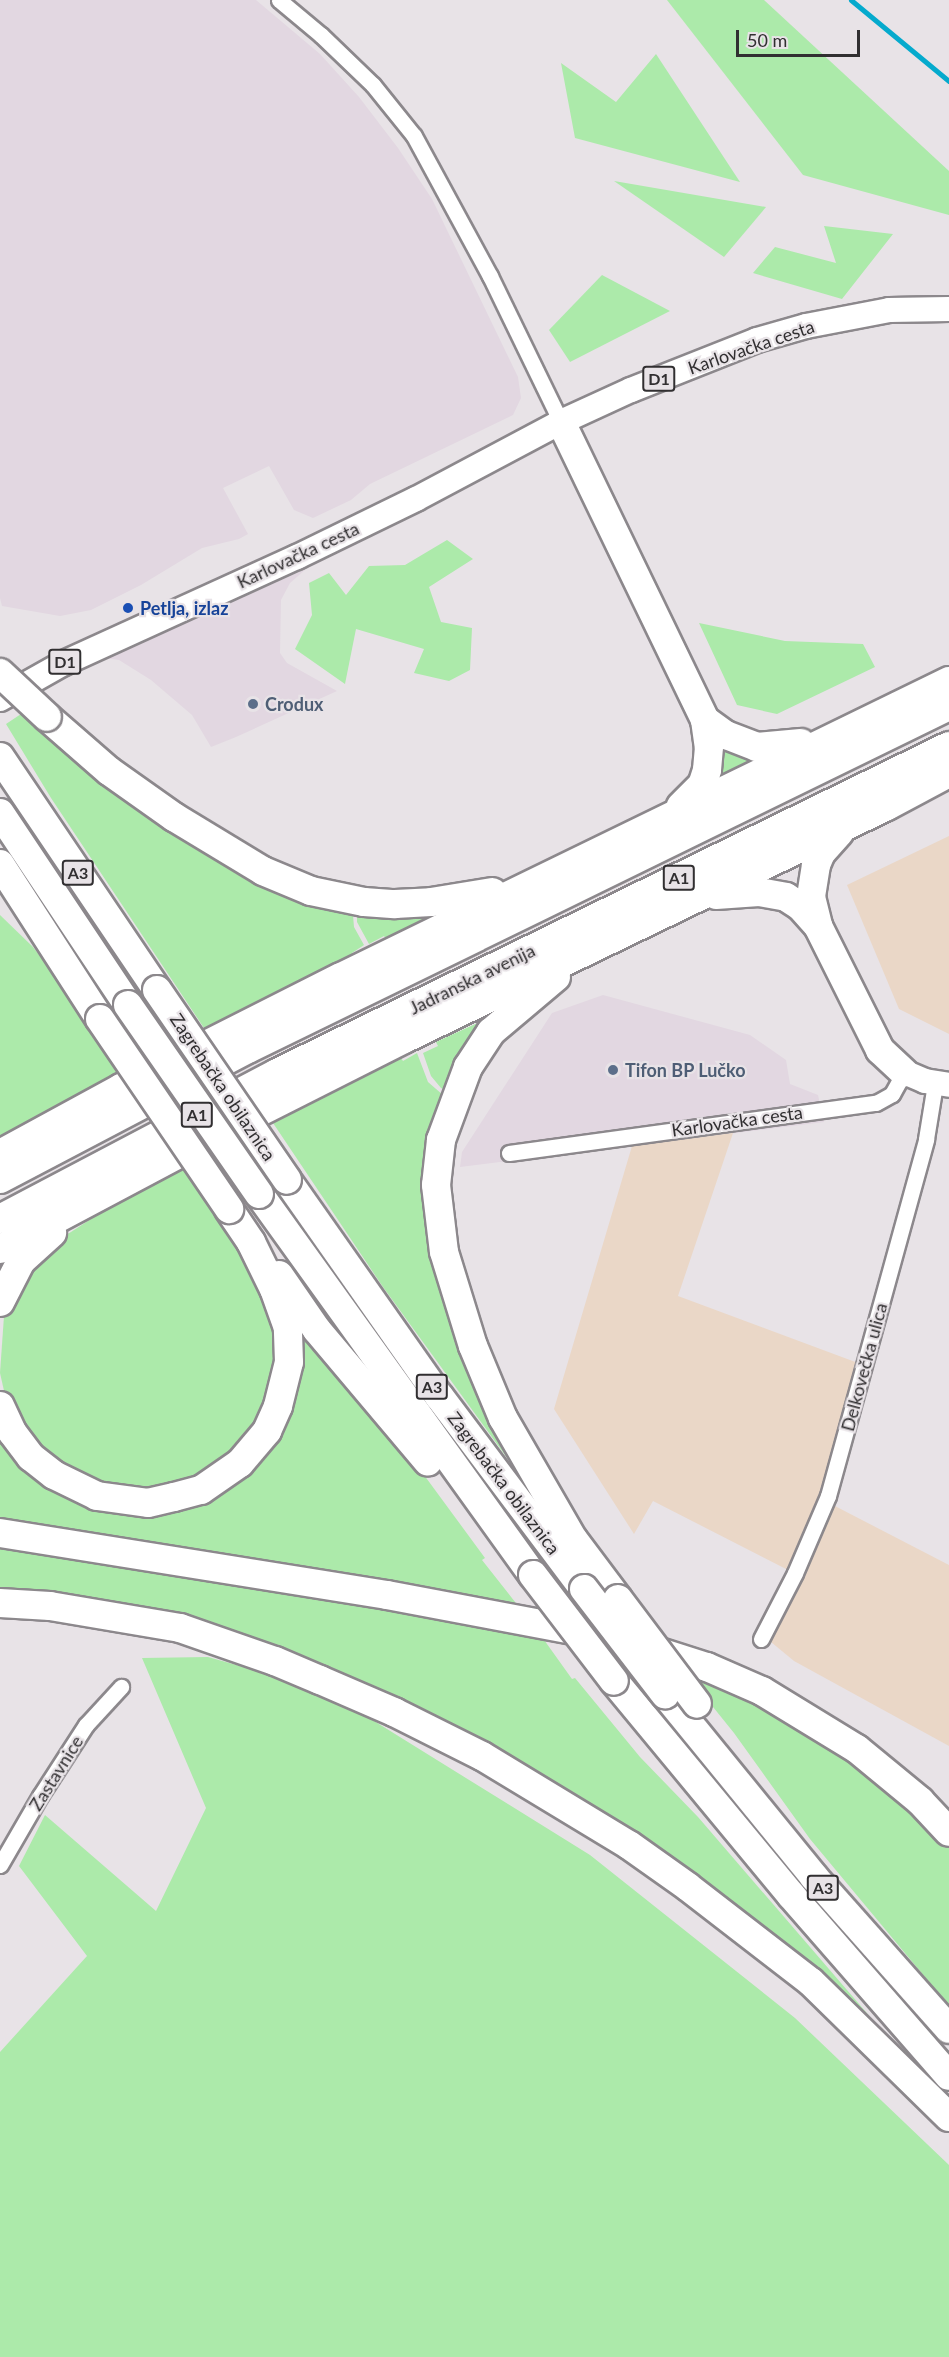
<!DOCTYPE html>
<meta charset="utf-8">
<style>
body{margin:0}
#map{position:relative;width:949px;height:2357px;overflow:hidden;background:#e8e3e7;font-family:Lato,sans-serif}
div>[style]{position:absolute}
.built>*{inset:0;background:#e2d7e1}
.industrial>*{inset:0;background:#ead7c7}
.green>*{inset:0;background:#aceaaa}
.stream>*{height:5px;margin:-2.5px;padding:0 2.5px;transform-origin:2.5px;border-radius:2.5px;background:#05aacd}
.roads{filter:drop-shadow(2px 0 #8c888c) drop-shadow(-2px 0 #8c888c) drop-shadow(0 2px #8c888c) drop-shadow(0 -2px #8c888c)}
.minor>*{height:15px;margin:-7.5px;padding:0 7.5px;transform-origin:7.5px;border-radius:7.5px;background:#fff}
.primary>*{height:24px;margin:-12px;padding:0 12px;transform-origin:12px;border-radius:12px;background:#fff}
.motorway>*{height:28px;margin:-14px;padding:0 14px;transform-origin:14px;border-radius:14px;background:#fff}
.bridges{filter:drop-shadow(2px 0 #8c888c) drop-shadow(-2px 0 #8c888c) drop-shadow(0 2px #8c888c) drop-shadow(0 -2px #8c888c)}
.motorway-bridge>*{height:28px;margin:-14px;padding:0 14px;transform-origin:14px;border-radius:14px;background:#fff}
.dots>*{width:16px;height:16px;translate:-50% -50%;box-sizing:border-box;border:3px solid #e8e3e7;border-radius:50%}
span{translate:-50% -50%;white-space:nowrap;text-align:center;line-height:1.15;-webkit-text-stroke:4.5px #e8e3e7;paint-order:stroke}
.shield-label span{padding:2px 4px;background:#e8e3e7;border:2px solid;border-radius:4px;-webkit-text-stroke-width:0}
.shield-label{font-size:16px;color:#312f31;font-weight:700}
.street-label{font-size:18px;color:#312f31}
.transit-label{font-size:18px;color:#164399;font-weight:700}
.left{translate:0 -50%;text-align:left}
.service-label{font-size:18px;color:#4e5e75;font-weight:700}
.scale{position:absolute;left:736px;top:30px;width:124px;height:27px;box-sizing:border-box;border:3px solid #312f31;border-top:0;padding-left:8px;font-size:18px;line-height:21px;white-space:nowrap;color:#312f31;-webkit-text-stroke:4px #e8e3e7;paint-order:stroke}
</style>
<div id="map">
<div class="built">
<div style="clip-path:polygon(0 0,256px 0,320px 54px,359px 97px,398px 148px,432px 199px,518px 377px,521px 398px,513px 415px,370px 484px,351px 500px,313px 518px,294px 510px,269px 466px,223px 488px,248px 534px,239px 539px,202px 548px,141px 585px,91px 610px,60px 616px,2px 606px,0 598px)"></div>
<div style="clip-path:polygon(306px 569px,290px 583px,281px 600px,280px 653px,287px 663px,337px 691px,236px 737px,211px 747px,192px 715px,151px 680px,119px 660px,105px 658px)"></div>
<div style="clip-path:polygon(603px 995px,750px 1035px,786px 1060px,790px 1084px,818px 1095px,824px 1122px,460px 1167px,462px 1152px,552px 1013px)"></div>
</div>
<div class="industrial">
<div style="clip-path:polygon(949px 836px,949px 1034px,899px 1009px,847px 885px)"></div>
<div style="clip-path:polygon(733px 1133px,678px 1296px,858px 1363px,821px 1488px,803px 1540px,788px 1570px,653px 1501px,634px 1534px,554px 1409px,632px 1146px)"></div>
<div style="clip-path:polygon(833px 1505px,949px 1565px,949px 1746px,794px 1661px,771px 1642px)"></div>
</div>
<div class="green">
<div style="clip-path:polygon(667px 0,764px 0,949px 171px,949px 215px,803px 175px)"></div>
<div style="clip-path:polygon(656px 54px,740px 182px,575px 138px,561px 63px,616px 102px)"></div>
<div style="clip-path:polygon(614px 181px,766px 207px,724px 257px)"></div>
<div style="clip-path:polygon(824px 226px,893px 234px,842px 299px,753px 273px,775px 247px,836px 263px)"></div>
<div style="clip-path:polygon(602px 275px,670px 311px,570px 362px,549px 330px)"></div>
<div style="clip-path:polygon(447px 540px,473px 559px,429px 587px,441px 622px,472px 628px,470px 670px,449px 681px,414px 673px,424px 649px,356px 629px,345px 684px,295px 649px,312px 615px,309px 583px,329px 573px,346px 595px,369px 566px,405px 565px)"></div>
<div style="clip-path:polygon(699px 623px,785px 641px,863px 644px,875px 667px,777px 714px,737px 705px)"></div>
<div style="clip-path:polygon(21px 714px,83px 763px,334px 911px,353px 915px,354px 927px,364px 945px,352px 953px,353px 957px,206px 1031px,51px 798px,6px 724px)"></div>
<div style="clip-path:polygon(719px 747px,752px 759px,720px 775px)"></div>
<div style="clip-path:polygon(372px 913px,428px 916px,429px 918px,386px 939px,384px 936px,369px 944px,357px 922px,357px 915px,371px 918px)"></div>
<div style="clip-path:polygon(0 915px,33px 947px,65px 989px,122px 1074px,0 1137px)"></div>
<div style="clip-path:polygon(484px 1020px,445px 1090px,441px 1088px,431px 1076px,423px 1053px,438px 1046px,436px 1042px)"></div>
<div style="clip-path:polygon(417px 1053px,428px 1082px,443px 1095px,436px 1110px,440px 1113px,429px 1165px,526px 1484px,383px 1287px,273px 1123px,401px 1058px,403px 1061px)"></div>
<div style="clip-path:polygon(187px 1168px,246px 1254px,272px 1310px,278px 1372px,252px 1437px,188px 1485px,122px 1492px,53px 1465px,7px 1404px,0 1373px,4px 1316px,16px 1286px,54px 1243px,111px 1206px)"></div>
<div style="clip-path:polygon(299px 1324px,402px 1445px,485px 1558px,482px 1560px,519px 1607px,0 1523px,0 1427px,74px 1499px,236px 1481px)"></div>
<div style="clip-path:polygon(0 1543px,537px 1630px,572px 1679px,575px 1678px,640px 1757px,698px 1817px,884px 2033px,882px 2035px,824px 1982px,343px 1677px,0 1593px)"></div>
<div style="clip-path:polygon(208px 1657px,283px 1678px,358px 1711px,590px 1855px,795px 2018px,949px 2165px,949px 2357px,0 2357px,0 2052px,87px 1956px,19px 1866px,45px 1815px,156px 1911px,206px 1808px,142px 1658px)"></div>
<div style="clip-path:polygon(684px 1671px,745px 1696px,827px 1743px,949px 1843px,949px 2006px,810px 1839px,734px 1733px)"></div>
</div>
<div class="stream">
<div style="left:851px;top:0;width:127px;rotate:39.6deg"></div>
</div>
<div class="roads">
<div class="minor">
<div style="left:279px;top:0;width:55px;rotate:39.8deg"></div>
<div style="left:321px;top:35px;width:72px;rotate:43.9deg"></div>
<div style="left:373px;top:85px;width:65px;rotate:51.2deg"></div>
<div style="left:414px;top:136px;width:159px;rotate:61.5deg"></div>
<div style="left:490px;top:276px;width:162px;rotate:64.1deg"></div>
<div style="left:509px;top:1153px;width:370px;rotate:-7.8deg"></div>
<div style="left:876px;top:1103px;width:18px;rotate:-29deg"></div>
<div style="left:892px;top:1094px;width:25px;rotate:-61deg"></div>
<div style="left:761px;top:1639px;width:74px;rotate:-62.7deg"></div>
<div style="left:795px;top:1573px;width:84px;rotate:-66.8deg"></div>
<div style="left:828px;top:1496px;width:370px;rotate:-74.6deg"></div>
<div style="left:926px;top:1139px;width:56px;rotate:-80.7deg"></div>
<div style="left:0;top:1865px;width:80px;rotate:-59.9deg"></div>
<div style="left:40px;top:1796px;width:85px;rotate:-57.1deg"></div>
<div style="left:86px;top:1725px;width:52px;rotate:-47.4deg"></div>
</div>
<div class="primary">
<div style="left:0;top:699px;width:73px;rotate:-29.4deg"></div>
<div style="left:64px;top:663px;width:256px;rotate:-24.5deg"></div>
<div style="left:297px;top:557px;width:132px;rotate:-26deg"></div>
<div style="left:416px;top:499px;width:164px;rotate:-28deg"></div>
<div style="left:561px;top:422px;width:77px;rotate:-24.6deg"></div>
<div style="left:631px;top:390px;width:136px;rotate:-21.6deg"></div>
<div style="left:757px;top:340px;width:51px;rotate:-15.9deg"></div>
<div style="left:806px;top:326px;width:85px;rotate:-10.9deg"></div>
<div style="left:889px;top:310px;width:60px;rotate:-1deg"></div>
<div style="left:904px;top:1072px;width:23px;rotate:23deg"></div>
<div style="left:925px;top:1081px;width:24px;rotate:9deg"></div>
</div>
<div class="motorway">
<div style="left:561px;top:422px;width:331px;rotate:64.2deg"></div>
<div style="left:705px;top:720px;width:27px;rotate:82deg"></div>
<div style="left:709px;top:747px;width:23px;rotate:95deg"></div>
<div style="left:707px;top:770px;width:16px;rotate:108deg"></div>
<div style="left:702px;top:785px;width:30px;rotate:135deg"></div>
<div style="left:47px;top:717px;width:82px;rotate:41.1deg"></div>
<div style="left:109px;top:771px;width:80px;rotate:35.3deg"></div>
<div style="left:174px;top:817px;width:104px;rotate:31.2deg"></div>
<div style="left:263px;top:871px;width:52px;rotate:22.6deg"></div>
<div style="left:311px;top:891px;width:54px;rotate:11.7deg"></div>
<div style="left:364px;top:902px;width:31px;rotate:4deg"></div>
<div style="left:395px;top:904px;width:36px;rotate:-3deg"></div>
<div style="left:431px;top:902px;width:62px;rotate:-9.3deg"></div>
<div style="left:705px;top:720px;width:26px;rotate:36deg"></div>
<div style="left:726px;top:735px;width:33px;rotate:21deg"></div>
<div style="left:757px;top:747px;width:44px;rotate:-5.2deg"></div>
<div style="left:0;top:757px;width:281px;rotate:56deg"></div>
<div style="left:0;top:813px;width:231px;rotate:56.3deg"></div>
<div style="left:839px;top:833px;width:27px;rotate:132deg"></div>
<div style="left:821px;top:853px;width:13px;rotate:113deg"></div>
<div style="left:816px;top:865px;width:32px;rotate:99deg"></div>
<div style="left:811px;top:897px;width:30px;rotate:76deg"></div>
<div style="left:818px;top:926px;width:139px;rotate:63.4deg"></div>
<div style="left:880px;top:1050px;width:33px;rotate:43deg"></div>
<div style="left:0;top:864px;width:184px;rotate:57.2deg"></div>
<div style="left:716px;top:895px;width:43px;rotate:-4deg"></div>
<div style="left:759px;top:892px;width:27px;rotate:10deg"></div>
<div style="left:786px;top:897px;width:17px;rotate:33deg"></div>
<div style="left:800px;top:906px;width:27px;rotate:48deg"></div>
<div style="left:556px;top:977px;width:85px;rotate:139.8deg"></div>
<div style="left:491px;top:1032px;width:42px;rotate:123.3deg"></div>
<div style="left:468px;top:1067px;width:78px;rotate:110.3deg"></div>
<div style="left:441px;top:1140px;width:45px;rotate:96.3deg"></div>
<div style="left:436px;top:1185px;width:67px;rotate:83.2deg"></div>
<div style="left:444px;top:1252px;width:98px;rotate:72.9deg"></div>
<div style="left:473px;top:1346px;width:78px;rotate:67.4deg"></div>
<div style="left:503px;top:1418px;width:140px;rotate:60deg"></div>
<div style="left:573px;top:1539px;width:75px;rotate:53.1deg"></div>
<div style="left:0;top:1154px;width:138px;rotate:-28.6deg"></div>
<div style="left:121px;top:1088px;width:246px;rotate:-26.8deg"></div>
<div style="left:341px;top:977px;width:676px;rotate:-25.96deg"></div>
<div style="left:0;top:1179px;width:280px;rotate:-27.7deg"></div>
<div style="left:248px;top:1049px;width:780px;rotate:-26.07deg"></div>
<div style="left:287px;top:1180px;width:264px;rotate:54.9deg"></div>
<div style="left:439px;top:1396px;width:241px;rotate:53.1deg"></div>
<div style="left:259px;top:1194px;width:469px;rotate:54.3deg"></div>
<div style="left:0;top:1219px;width:313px;rotate:-27.8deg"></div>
<div style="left:277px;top:1073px;width:747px;rotate:-25.95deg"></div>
<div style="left:0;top:1249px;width:258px;rotate:-28deg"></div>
<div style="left:228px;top:1128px;width:197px;rotate:-26.8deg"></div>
<div style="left:404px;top:1039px;width:536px;rotate:-25.75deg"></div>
<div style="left:887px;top:806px;width:70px;rotate:-28deg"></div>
<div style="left:279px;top:1275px;width:67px;rotate:55.4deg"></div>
<div style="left:317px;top:1330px;width:172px;rotate:49.9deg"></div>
<div style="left:0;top:1302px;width:46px;rotate:-62.9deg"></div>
<div style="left:21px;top:1261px;width:42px;rotate:-42.1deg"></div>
<div style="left:0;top:1406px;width:29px;rotate:65deg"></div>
<div style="left:12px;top:1432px;width:31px;rotate:53deg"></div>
<div style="left:31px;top:1457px;width:29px;rotate:38deg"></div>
<div style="left:54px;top:1475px;width:48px;rotate:26deg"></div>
<div style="left:97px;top:1496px;width:51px;rotate:7.8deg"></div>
<div style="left:148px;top:1503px;width:27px;rotate:-13deg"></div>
<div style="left:174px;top:1497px;width:28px;rotate:-15deg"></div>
<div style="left:201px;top:1490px;width:47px;rotate:-34.7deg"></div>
<div style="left:240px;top:1463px;width:42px;rotate:-49.8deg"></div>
<div style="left:267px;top:1431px;width:27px;rotate:-66deg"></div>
<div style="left:278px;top:1406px;width:45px;rotate:-76deg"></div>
<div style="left:289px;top:1362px;width:34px;rotate:-92deg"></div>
<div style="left:288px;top:1328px;width:41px;rotate:-109.7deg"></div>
<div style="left:274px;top:1289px;width:52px;rotate:-116.1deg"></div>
<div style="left:251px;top:1242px;width:40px;rotate:-124deg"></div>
<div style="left:0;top:1533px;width:392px;rotate:9.1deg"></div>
<div style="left:387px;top:1595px;width:236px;rotate:10.7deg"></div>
<div style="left:619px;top:1639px;width:92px;rotate:17.7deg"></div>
<div style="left:707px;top:1667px;width:60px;rotate:23.6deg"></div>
<div style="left:762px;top:1691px;width:111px;rotate:31.4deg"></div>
<div style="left:857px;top:1749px;width:82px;rotate:39.5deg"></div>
<div style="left:920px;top:1801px;width:42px;rotate:46.9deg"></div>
<div style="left:0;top:1603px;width:50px;rotate:3.4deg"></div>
<div style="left:50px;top:1606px;width:132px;rotate:9.6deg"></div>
<div style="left:180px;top:1628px;width:101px;rotate:19.2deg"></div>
<div style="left:275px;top:1661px;width:49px;rotate:22.9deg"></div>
<div style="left:320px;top:1680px;width:81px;rotate:23.4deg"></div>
<div style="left:394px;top:1712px;width:98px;rotate:26.6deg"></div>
<div style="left:482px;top:1756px;width:172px;rotate:31.2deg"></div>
<div style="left:629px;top:1845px;width:72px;rotate:35.4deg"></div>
<div style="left:688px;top:1887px;width:155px;rotate:37.7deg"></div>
<div style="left:811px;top:1982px;width:193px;rotate:44.4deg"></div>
<div style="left:614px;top:1681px;width:278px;rotate:50.4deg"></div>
<div style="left:791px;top:1895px;width:240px;rotate:48.9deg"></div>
<div style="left:665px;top:1694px;width:236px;rotate:50.8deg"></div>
<div style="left:814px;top:1877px;width:203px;rotate:48.4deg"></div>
</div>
</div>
<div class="bridges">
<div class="motorway-bridge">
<div style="left:0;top:673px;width:64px;rotate:43.1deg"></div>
<div style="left:157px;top:990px;width:230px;rotate:55.6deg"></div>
<div style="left:128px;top:1005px;width:230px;rotate:55.3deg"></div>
<div style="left:100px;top:1019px;width:230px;rotate:55.8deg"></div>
<div style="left:533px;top:1575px;width:133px;rotate:52.6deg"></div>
<div style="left:584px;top:1589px;width:133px;rotate:52.4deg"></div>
<div style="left:618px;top:1599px;width:131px;rotate:53deg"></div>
</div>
</div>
<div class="dots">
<div style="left:128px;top:608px;background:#1a4fb4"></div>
<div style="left:253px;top:704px;background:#5c6f8a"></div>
<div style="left:613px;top:1070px;background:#5c6f8a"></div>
</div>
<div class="shield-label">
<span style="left:659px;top:379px">D1</span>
<span style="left:65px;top:662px">D1</span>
<span style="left:78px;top:873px">A3</span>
<span style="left:679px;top:878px">A1</span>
<span style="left:197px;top:1115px">A1</span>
<span style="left:432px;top:1387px">A3</span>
<span style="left:823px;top:1888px">A3</span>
</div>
<div class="street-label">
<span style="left:751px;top:347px;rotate:-19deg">Karlovačka cesta</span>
<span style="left:298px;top:555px;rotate:-25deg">Karlovačka cesta</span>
<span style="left:472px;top:979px;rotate:-26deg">Jadranska avenija</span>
<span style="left:223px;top:1087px;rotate:56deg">Zagrebačka obilaznica</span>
<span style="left:737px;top:1121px;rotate:-8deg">Karlovačka cesta</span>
<span style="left:864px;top:1367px;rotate:-75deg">Delkovečka ulica</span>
<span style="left:504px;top:1483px;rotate:53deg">Zagrebačka obilaznica</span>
<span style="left:56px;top:1773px;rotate:-58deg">Zastavnice</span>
</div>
<div class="transit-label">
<span class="left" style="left:140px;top:608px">Petlja, izlaz</span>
</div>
<div class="service-label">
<span class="left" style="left:265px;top:704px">Crodux</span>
<span class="left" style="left:625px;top:1070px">Tifon BP Lučko</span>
</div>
<div class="scale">50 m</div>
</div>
